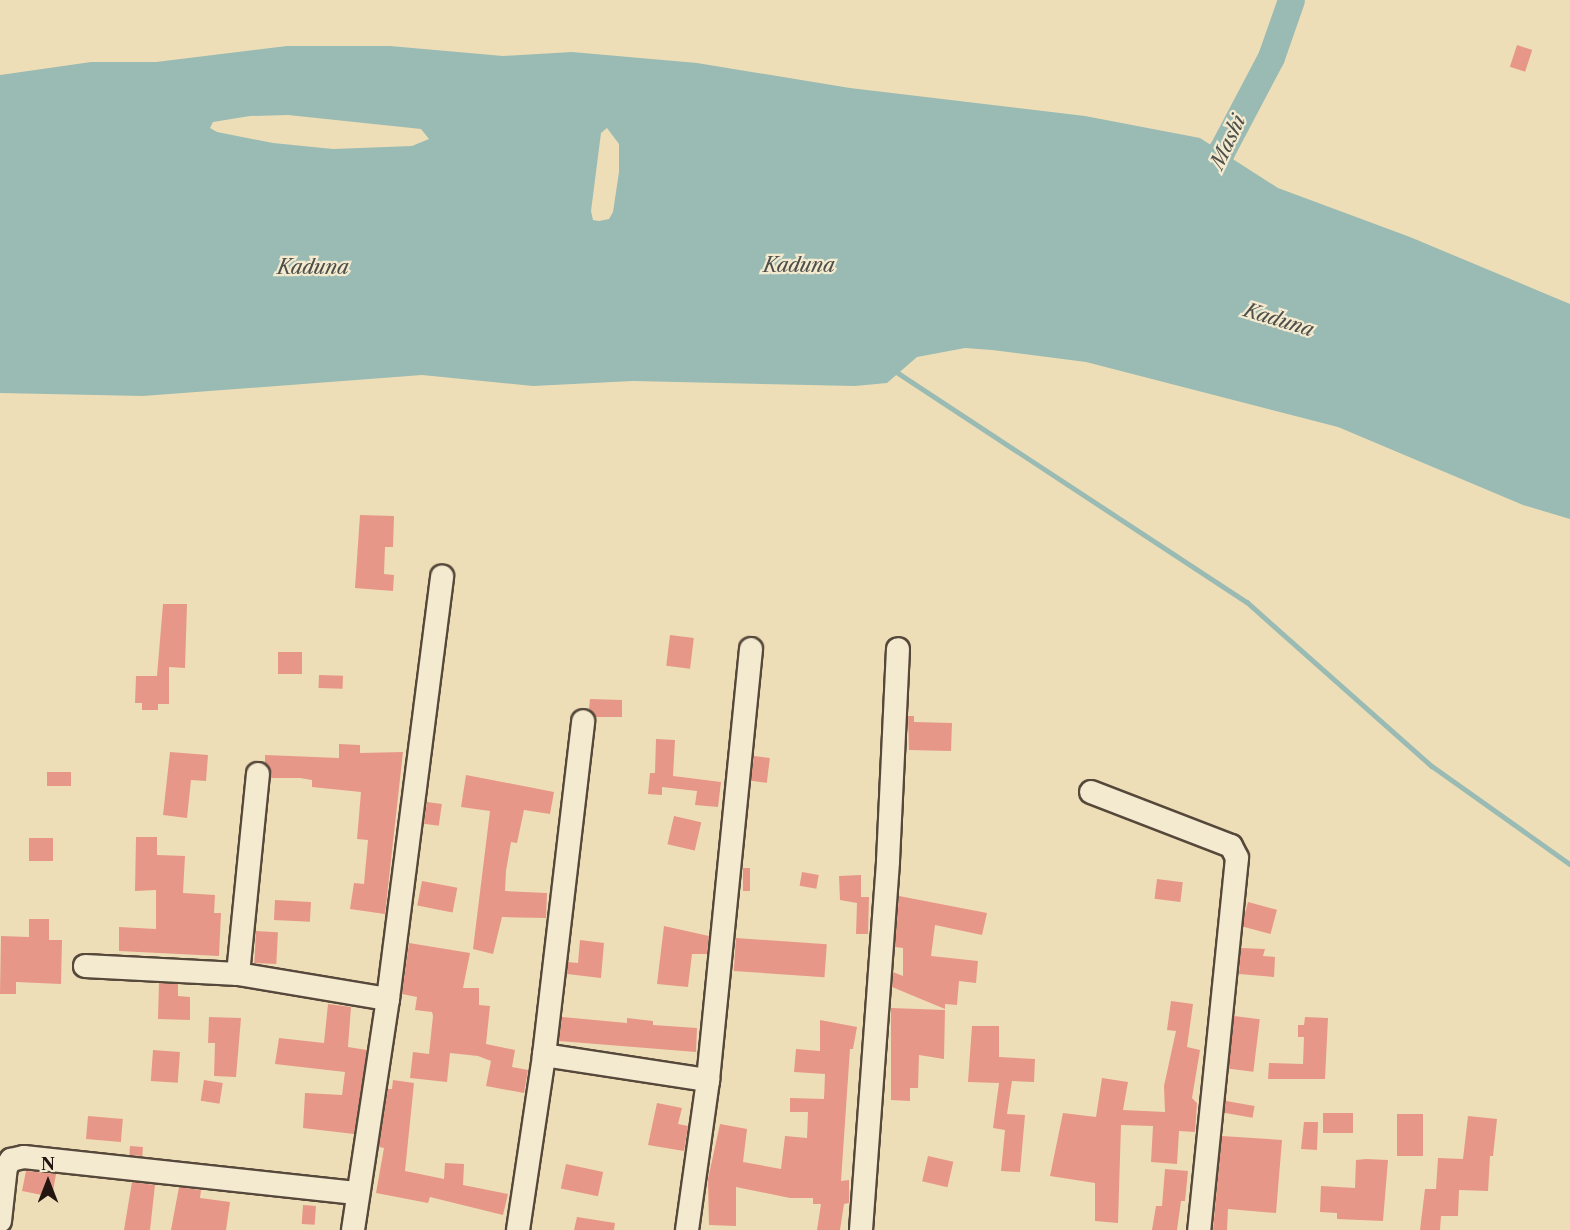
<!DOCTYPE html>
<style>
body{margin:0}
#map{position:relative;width:1570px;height:1230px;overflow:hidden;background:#eedeb7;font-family:"Libre Caslon Text",serif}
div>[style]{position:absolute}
.water>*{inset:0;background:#9abbb3}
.stream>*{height:4.5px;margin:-2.25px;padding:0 2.25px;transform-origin:2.25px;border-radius:2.25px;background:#9abbb3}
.river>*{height:27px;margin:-13.5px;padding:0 13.5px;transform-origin:13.5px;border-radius:13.5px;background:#9abbb3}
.building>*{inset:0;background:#e79787;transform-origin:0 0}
.roads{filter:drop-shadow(2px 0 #56483a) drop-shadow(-2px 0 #56483a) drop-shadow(0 2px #56483a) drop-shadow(0 -2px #56483a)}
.minor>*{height:22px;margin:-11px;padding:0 11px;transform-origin:11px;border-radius:11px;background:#f4ead0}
span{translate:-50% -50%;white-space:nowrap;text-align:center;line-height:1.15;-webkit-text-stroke:4.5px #f4ead0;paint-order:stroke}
.water-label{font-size:20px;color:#4d504a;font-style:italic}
.north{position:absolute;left:18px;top:1152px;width:60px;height:60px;-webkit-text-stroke:4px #f4ead0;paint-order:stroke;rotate:0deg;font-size:16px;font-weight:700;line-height:24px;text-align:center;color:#231611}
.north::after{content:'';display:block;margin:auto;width:21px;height:27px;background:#231611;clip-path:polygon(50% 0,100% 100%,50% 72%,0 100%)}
</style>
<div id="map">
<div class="water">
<div style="clip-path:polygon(evenodd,287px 46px,390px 46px,503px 56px,572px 52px,697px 63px,850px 88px,1085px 116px,1200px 138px,1278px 188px,1410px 237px,1570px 304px,1570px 519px,1523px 505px,1338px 427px,1086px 362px,992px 350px,965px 348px,917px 357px,887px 383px,855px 386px,633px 381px,533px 386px,422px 375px,143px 396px,0 393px,0 75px,91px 62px,156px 62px,287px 46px,288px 115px,421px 129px,429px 139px,412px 146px,333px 149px,273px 143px,217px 132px,210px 128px,213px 122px,250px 116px,288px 115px,287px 46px,607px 128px,619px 144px,619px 172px,613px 212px,609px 219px,599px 221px,593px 220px,591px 211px,601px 133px,607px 128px)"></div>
</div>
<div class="stream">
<div style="left:895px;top:371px;width:421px;rotate:33.3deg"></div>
<div style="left:1247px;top:602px;width:247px;rotate:41.6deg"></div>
<div style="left:1432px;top:766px;width:169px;rotate:35.4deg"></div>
</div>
<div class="river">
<div style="left:1209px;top:185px;width:37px;rotate:-70deg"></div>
<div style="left:1222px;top:150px;width:105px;rotate:-62.2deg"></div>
<div style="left:1271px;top:57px;width:60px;rotate:-70.7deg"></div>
</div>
<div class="building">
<div style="left:1517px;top:45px;width:16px;height:23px;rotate:18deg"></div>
<div style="clip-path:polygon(360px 515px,394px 516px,393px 547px,385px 547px,384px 574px,394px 575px,393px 591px,355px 588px)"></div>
<div style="clip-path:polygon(163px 604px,187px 604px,185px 668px,169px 667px,169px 704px,158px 704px,158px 710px,142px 710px,142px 703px,135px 703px,136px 676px,157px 676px)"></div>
<div style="left:670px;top:635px;width:24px;height:31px;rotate:7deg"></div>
<div style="left:278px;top:652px;width:24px;height:22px"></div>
<div style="left:319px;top:675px;width:24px;height:13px;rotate:2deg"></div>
<div style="clip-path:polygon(590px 699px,622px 700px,622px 717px,596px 717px,589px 709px)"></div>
<div style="clip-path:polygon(908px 716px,914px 716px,914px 722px,952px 723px,951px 751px,909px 750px)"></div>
<div style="clip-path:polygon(656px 739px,675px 740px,673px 776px,721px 782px,718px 807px,695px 805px,697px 791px,662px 787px,662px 795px,648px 794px,650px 773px,655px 773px)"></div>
<div style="clip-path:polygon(339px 744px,360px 745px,360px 753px,403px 752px,385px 914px,350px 909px,354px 883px,364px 884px,368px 840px,357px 839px,361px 792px,312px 787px,312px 780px,300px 778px,271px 778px,265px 763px,265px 755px,339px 758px)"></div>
<div style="clip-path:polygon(170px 752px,208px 755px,206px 781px,191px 780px,187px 818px,163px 815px)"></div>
<div style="left:754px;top:756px;width:16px;height:25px;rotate:7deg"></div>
<div style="left:47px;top:772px;width:24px;height:14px"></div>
<div style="clip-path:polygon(466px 775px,554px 792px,550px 814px,524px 810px,517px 843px,511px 842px,506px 871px,505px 891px,547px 893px,546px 918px,502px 917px,493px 954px,473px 949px,490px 811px,461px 807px)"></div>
<div style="left:427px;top:802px;width:15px;height:22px;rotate:8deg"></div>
<div style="left:674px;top:816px;width:28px;height:29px;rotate:13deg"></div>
<div style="clip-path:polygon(136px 837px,157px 837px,157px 855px,185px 856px,183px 893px,215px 895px,214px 913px,221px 913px,219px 956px,119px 951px,119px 927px,156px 929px,156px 890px,135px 891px)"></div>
<div style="left:29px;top:838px;width:24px;height:23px"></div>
<div style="left:743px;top:868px;width:7px;height:23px"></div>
<div style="left:802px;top:872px;width:17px;height:14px;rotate:10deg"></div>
<div style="clip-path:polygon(861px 875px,861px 897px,869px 897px,868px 934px,856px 934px,857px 903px,840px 900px,839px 876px)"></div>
<div style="left:1157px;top:879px;width:26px;height:20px;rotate:7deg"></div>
<div style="left:422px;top:881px;width:36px;height:25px;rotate:11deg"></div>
<div style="clip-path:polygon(899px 896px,987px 913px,982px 935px,935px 925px,931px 956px,978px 961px,976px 983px,959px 981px,957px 1005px,945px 1004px,945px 1009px,892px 987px,893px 972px,903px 976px,903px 948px,895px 947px)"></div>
<div style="left:275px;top:900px;width:36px;height:20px;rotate:3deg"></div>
<div style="left:1248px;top:902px;width:30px;height:25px;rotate:15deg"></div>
<div style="clip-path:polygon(29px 919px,49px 919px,49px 940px,62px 940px,61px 984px,16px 982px,16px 994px,0 994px,1px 936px,29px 937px)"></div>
<div style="clip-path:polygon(664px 926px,709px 936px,707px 954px,692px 954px,688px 987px,657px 984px)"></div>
<div style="left:256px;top:931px;width:22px;height:32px;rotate:3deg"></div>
<div style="left:736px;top:938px;width:91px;height:33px;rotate:4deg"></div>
<div style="clip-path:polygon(580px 940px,604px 943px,601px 978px,567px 974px,568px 962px,578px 963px)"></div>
<div style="clip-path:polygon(409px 943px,470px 953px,463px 988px,479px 988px,479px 1005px,490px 1006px,486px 1044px,515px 1050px,512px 1067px,528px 1070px,524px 1093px,486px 1086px,491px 1061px,478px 1056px,450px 1053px,447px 1082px,410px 1078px,413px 1052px,429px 1054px,433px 1016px,432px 1012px,415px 1010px,417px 997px,402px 994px)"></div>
<div style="clip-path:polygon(1241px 948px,1265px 949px,1263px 956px,1275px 957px,1274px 977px,1239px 974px)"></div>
<div style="clip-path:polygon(159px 983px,178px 984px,178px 996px,190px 997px,190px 1020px,158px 1019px)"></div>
<div style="clip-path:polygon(1171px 1001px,1193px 1004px,1187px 1047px,1200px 1050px,1192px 1098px,1197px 1103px,1195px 1132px,1179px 1131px,1177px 1164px,1151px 1162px,1153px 1126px,1121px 1125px,1118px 1223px,1095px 1221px,1095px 1183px,1050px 1176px,1063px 1113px,1096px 1117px,1102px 1078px,1128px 1082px,1123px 1110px,1165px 1112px,1164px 1086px,1176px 1031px,1167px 1030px)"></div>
<div style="clip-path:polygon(328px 1004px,351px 1007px,348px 1047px,367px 1050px,354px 1134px,303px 1128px,305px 1093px,342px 1095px,345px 1072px,275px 1064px,279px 1038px,324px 1043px)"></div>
<div style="clip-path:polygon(891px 1008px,945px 1010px,944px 1059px,919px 1055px,918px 1088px,910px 1088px,910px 1101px,891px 1100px)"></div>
<div style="left:1234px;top:1016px;width:26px;height:53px;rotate:7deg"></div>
<div style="clip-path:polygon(209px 1017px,241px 1018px,236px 1077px,214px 1076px,215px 1043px,208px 1043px)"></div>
<div style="clip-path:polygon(562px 1017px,627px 1023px,627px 1018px,653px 1021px,653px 1025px,697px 1028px,696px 1052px,559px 1041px)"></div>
<div style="clip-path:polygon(1305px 1017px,1328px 1018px,1325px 1079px,1268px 1079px,1269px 1063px,1303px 1064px,1304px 1037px,1298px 1037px,1298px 1025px,1304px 1025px)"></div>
<div style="clip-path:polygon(820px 1020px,857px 1027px,853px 1049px,850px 1049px,841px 1181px,849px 1180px,849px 1203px,844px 1204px,840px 1230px,817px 1230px,821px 1204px,813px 1204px,813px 1198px,790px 1198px,736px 1187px,736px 1226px,709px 1225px,708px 1179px,720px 1124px,747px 1129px,743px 1162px,781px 1169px,785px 1136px,807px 1138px,808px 1112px,790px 1112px,790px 1098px,824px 1099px,825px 1074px,794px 1072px,796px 1049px,820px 1051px)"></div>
<div style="clip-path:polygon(972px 1026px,999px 1026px,999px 1057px,1035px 1059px,1034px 1082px,1012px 1081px,1007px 1114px,1025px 1115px,1020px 1172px,1001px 1171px,1005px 1130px,993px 1128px,999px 1083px,968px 1082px)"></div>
<div style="left:153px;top:1050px;width:27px;height:31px;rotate:4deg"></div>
<div style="left:204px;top:1080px;width:19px;height:21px;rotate:9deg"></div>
<div style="clip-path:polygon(393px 1080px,414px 1083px,405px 1171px,444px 1179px,445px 1163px,464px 1164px,463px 1185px,508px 1194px,503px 1215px,430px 1197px,428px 1203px,376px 1193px,384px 1148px,379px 1147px,388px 1089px,392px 1089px)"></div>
<div style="left:1226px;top:1101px;width:29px;height:12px;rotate:10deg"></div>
<div style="clip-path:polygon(657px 1103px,682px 1108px,678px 1124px,688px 1126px,684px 1151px,648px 1145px)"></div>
<div style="left:1323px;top:1113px;width:30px;height:20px"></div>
<div style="left:1397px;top:1114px;width:26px;height:42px"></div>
<div style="left:88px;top:1116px;width:35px;height:23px;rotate:5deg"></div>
<div style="clip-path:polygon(1468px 1116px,1497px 1119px,1493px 1156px,1490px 1156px,1488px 1191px,1459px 1190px,1458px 1216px,1441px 1216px,1440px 1230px,1420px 1230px,1425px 1189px,1436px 1189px,1438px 1158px,1463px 1159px)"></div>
<div style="clip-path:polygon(1304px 1122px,1318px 1122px,1317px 1150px,1301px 1149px)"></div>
<div style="clip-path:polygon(1222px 1136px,1282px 1140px,1276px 1213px,1228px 1209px,1227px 1230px,1213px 1230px)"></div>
<div style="left:130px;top:1146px;width:13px;height:9px;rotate:4deg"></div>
<div style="left:928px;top:1156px;width:26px;height:26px;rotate:13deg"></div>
<div style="clip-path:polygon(1366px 1159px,1388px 1160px,1383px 1221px,1337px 1219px,1337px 1213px,1320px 1212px,1321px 1186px,1355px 1188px,1356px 1160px)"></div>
<div style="left:566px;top:1164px;width:38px;height:25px;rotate:12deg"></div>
<div style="clip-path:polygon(1165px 1169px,1188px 1171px,1185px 1201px,1181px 1201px,1177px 1230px,1152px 1230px,1156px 1206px,1162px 1206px)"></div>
<div style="clip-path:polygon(26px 1171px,56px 1174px,52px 1197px,22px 1191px)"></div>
<div style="clip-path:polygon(132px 1182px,155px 1185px,150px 1230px,124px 1230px)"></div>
<div style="clip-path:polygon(179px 1187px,201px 1190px,200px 1198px,230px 1202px,226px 1230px,171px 1230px)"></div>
<div style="left:303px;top:1205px;width:13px;height:19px;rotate:4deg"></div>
<div style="clip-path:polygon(577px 1217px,615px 1223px,614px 1230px,574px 1230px)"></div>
</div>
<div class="roads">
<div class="minor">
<div style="left:1091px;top:792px;width:150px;rotate:21.1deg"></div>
<div style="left:1231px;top:846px;width:13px;rotate:63deg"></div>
<div style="left:1237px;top:858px;width:374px;rotate:95.8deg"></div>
<div style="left:85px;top:966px;width:153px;rotate:3deg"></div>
<div style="left:238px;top:974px;width:152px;rotate:9.5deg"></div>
<div style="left:238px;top:974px;width:201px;rotate:-84.3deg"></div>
<div style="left:544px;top:1055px;width:166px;rotate:8.7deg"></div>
<div style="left:0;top:1221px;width:54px;rotate:-83.7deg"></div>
<div style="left:6px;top:1167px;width:9px;rotate:-54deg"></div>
<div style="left:11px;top:1160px;width:13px;rotate:-13deg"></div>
<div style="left:24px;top:1157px;width:336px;rotate:6.2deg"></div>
<div style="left:353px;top:1230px;width:234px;rotate:-81.4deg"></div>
<div style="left:388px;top:999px;width:426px;rotate:-82.7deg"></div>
<div style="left:518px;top:1230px;width:177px;rotate:-81.5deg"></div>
<div style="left:544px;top:1055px;width:336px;rotate:-83.3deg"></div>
<div style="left:687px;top:1230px;width:151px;rotate:-82deg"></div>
<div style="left:708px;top:1080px;width:433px;rotate:-84.3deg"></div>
<div style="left:861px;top:1230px;width:370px;rotate:-85.8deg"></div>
<div style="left:888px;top:861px;width:212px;rotate:-87.3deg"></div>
</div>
</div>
<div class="water-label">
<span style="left:1228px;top:142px;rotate:-65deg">Mashi</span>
<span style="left:799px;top:265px">Kaduna</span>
<span style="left:313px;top:267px">Kaduna</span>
<span style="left:1279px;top:320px;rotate:17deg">Kaduna</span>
</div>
<div class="north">N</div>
</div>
